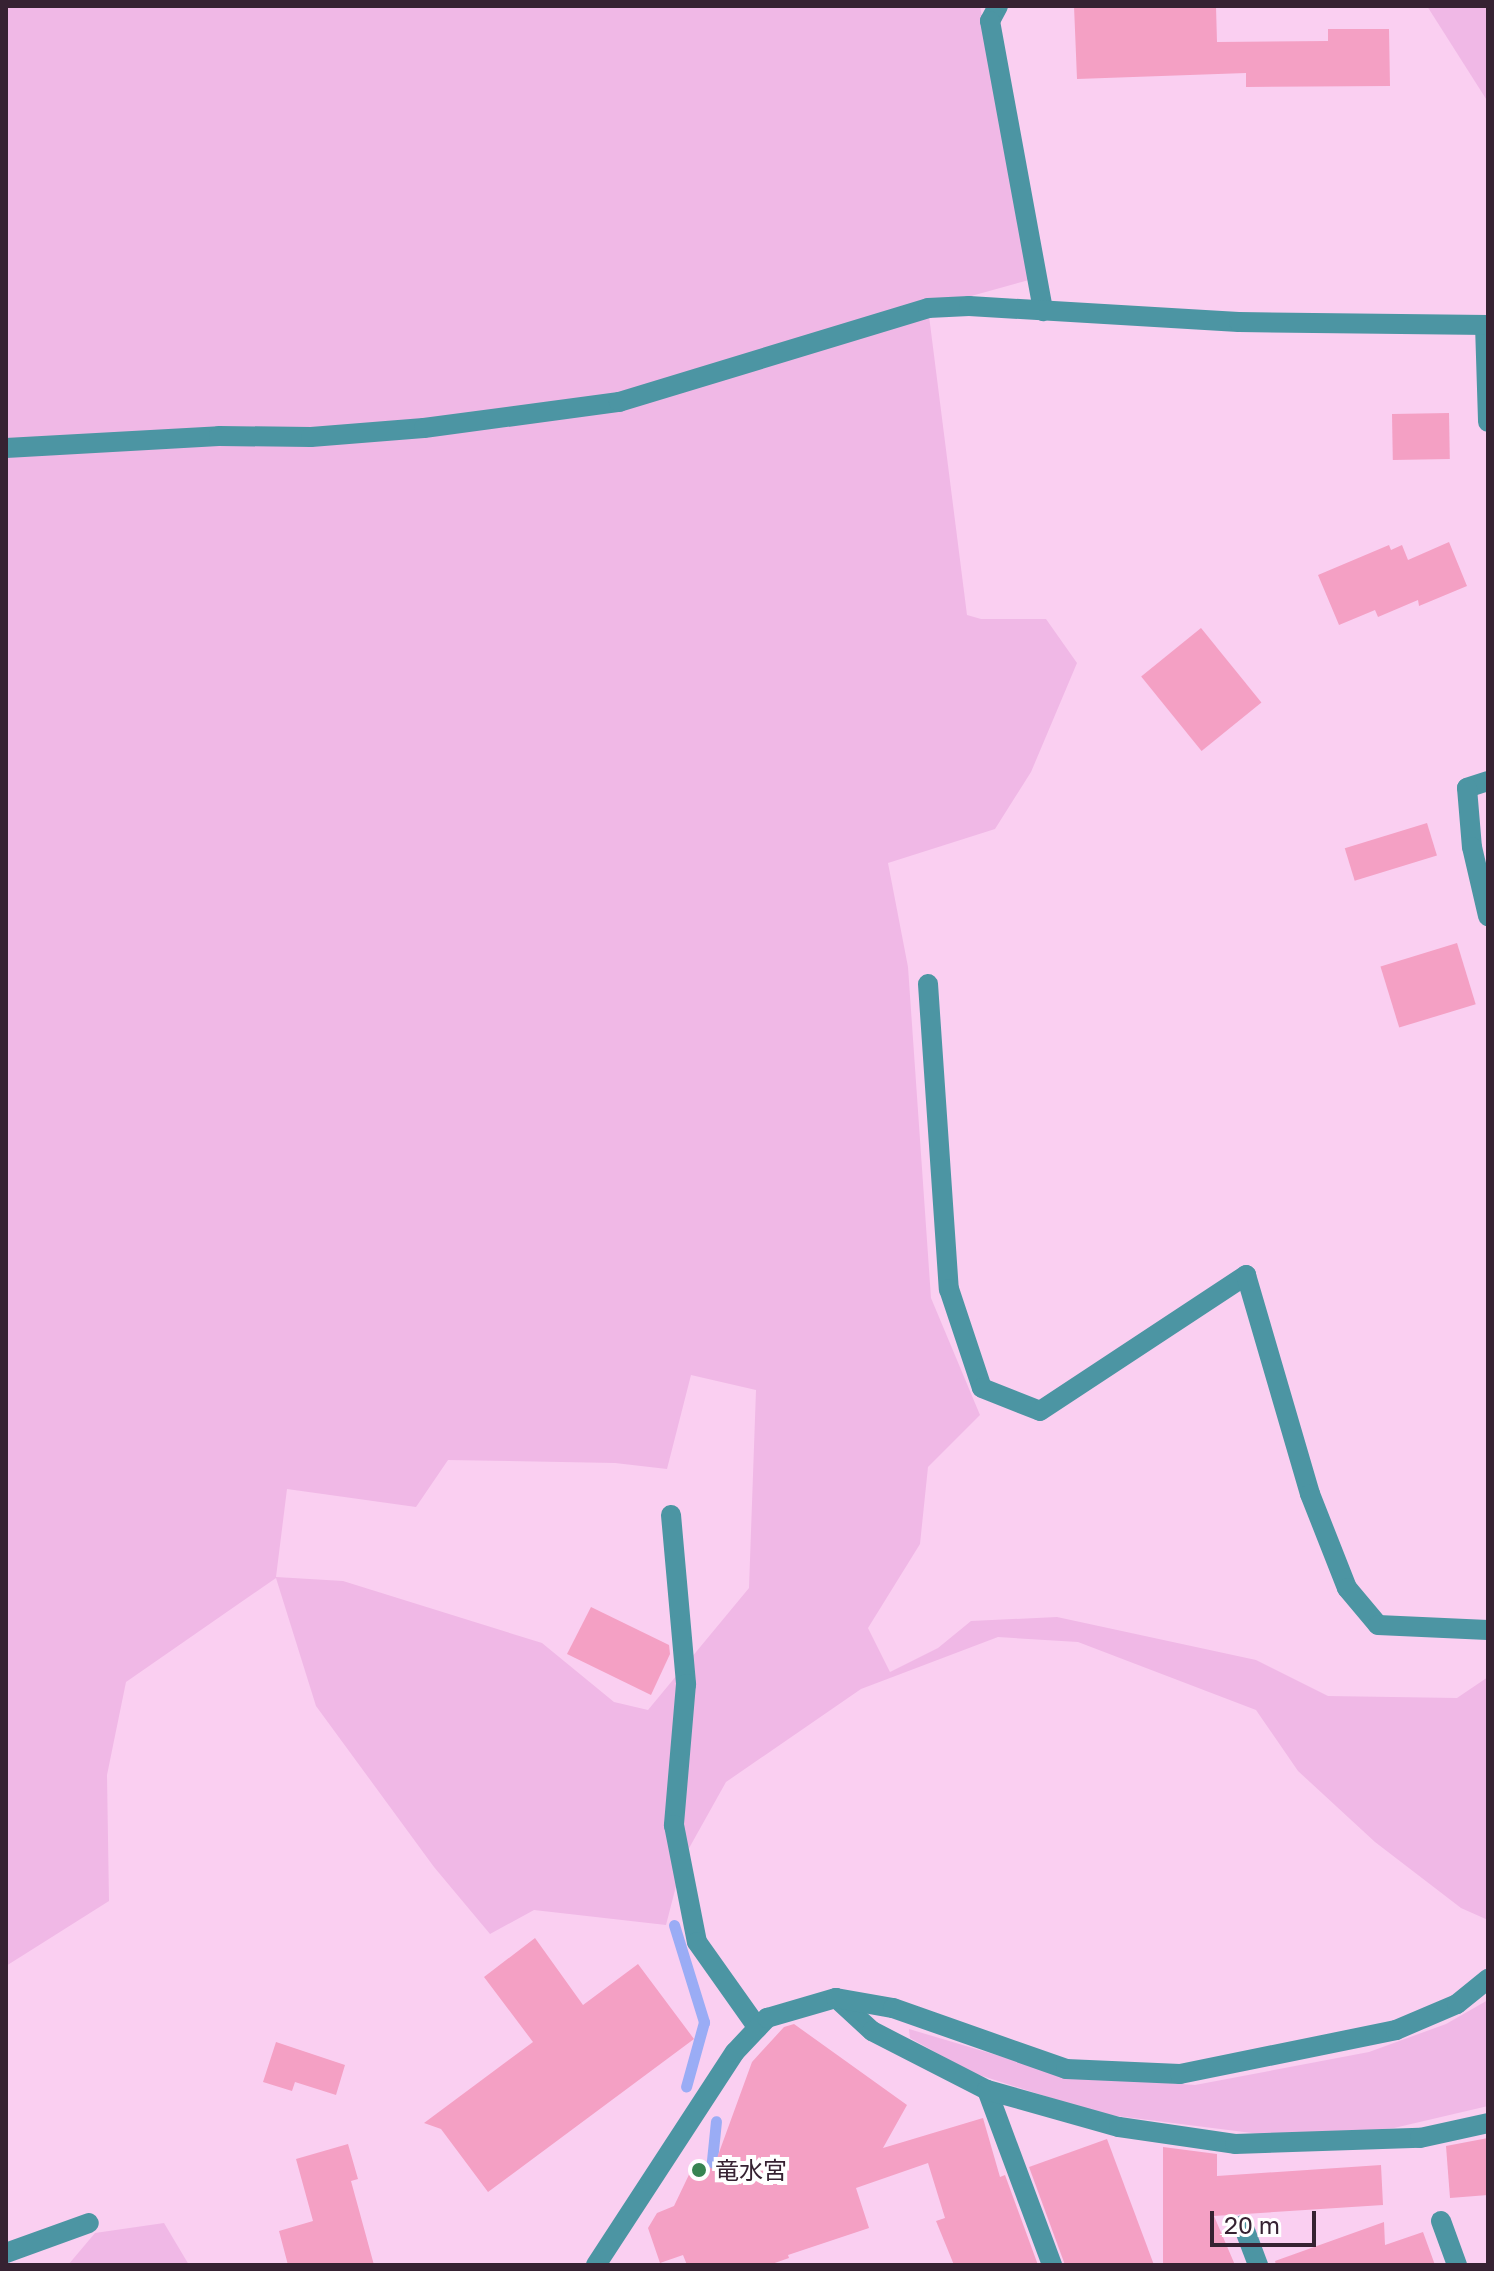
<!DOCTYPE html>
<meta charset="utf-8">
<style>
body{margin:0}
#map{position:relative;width:1494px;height:2271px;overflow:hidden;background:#facff1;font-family:"Golos Text","Noto Sans JP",sans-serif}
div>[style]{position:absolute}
.green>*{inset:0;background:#f0b8e6}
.stream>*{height:11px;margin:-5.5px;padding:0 5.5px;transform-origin:5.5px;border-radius:5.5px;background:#9aacf5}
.building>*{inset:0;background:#f4a0c4;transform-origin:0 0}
.minor>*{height:20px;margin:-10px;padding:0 10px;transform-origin:10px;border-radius:10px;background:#4c95a3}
.dots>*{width:22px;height:22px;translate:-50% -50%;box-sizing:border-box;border:4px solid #fff;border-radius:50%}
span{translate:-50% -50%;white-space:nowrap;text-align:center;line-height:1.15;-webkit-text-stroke:8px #fff;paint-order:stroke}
.poi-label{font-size:24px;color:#362232}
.left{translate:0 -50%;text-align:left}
.frame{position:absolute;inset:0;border:8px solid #362232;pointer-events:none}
.scale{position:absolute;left:1210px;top:2211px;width:106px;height:36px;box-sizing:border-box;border:4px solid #362232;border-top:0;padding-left:10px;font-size:24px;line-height:28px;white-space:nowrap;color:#362232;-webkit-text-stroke:6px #fff;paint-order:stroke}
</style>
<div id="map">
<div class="green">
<div style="clip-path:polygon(evenodd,6px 6px,980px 6px,1029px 280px,928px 308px,967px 615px,981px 619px,1046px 619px,1077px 663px,1031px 772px,995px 829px,888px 863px,908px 967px,931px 1298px,980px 1415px,928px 1467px,920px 1544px,868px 1628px,890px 1672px,938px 1648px,971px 1621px,1057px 1617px,1256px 1660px,1328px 1696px,1457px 1698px,1488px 1677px,1488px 1920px,1461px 1908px,1375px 1842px,1298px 1771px,1256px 1710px,1078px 1642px,998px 1637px,861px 1689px,726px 1782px,683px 1859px,666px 1925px,534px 1910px,490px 1934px,434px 1867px,316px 1706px,276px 1578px,126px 1682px,107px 1775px,109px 1901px,6px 1966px,6px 6px,691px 1375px,756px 1390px,749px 1588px,648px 1710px,614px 1702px,542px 1643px,343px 1581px,276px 1577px,287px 1489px,416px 1507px,448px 1460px,615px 1463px,667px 1469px,691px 1375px)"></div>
<div style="clip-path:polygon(1427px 6px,1488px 6px,1488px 102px)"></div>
<div style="clip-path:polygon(1488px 2000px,1488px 2106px,1394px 2128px,1285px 2137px,1101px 2114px,973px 2073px,910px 2038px,909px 2029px,1063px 2075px,1195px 2085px,1369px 2052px,1446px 2024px)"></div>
<div style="clip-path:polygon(164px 2223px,189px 2265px,68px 2265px,95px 2233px)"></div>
</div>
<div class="stream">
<div style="left:674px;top:1925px;width:102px;rotate:72.8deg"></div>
<div style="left:704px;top:2022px;width:67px;rotate:105.5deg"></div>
<div style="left:710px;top:2180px;width:59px;rotate:-84.2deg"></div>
</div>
<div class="building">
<div style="clip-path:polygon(1074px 6px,1216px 6px,1217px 42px,1328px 41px,1328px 29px,1389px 29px,1390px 86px,1246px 87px,1246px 73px,1077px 79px)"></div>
<div style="left:1449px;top:413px;width:46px;height:57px;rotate:89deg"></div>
<div style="clip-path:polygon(1449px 542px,1467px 586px,1419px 606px,1418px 600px,1378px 617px,1375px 610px,1339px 625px,1318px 575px,1389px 545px,1391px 550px,1402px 545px,1408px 560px)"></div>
<div style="left:1201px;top:628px;width:96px;height:77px;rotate:51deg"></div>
<div style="left:1427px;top:823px;width:34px;height:86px;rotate:73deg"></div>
<div style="left:1457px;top:943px;width:64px;height:80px;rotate:73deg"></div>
<div style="clip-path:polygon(591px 1607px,669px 1645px,670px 1654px,651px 1695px,567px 1654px)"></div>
<div style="clip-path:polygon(535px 1938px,583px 2005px,638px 1964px,694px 2039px,488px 2192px,441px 2129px,424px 2123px,533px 2042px,484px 1977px)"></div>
<div style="clip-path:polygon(794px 2024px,907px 2105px,883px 2148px,983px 2118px,1000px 2177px,1005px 2175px,1038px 2265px,954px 2265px,936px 2221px,945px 2218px,928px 2163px,856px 2188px,869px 2228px,788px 2255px,789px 2258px,769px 2265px,687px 2265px,683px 2255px,660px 2263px,648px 2228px,657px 2213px,674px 2206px,696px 2160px,713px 2169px,752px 2062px,784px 2027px)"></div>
<div style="clip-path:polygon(276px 2042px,345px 2065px,336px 2095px,295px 2082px,292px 2091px,263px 2082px)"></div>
<div style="clip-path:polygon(1488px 2138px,1488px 2195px,1450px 2198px,1446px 2146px)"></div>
<div style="clip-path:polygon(1107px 2139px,1154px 2265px,1065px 2265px,1029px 2167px)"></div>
<div style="clip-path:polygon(348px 2144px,358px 2179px,351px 2181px,374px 2265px,288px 2265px,279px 2231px,313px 2221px,296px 2159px)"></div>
<div style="clip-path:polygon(1163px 2147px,1217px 2154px,1217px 2176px,1381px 2165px,1383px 2205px,1214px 2216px,1235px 2265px,1163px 2265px)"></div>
<div style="clip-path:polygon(1384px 2222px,1385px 2245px,1423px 2232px,1435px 2265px,1276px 2265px,1275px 2261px)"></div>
</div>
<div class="minor">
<div style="left:998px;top:6px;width:17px;rotate:118deg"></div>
<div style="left:990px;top:21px;width:295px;rotate:79.6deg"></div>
<div style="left:1485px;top:325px;width:97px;rotate:88.2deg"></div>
<div style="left:6px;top:448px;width:213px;rotate:-3.2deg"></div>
<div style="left:219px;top:436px;width:92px;rotate:0.6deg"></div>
<div style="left:311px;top:437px;width:113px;rotate:-4.6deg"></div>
<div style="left:424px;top:428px;width:197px;rotate:-7.6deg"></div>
<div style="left:619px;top:402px;width:323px;rotate:-16.9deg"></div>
<div style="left:928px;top:308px;width:41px;rotate:-2.8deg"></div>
<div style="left:969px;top:306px;width:270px;rotate:3.4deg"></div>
<div style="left:1239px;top:322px;width:249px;rotate:0.7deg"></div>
<div style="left:1488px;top:781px;width:22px;rotate:162deg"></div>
<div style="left:1467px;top:788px;width:59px;rotate:85.2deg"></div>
<div style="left:1472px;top:847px;width:71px;rotate:76.9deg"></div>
<div style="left:928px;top:984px;width:306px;rotate:86.1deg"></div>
<div style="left:949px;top:1289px;width:104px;rotate:71.6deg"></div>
<div style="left:982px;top:1388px;width:62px;rotate:21.6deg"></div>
<div style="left:1040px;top:1411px;width:247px;rotate:-33.4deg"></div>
<div style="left:1246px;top:1275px;width:228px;rotate:73.7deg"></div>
<div style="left:1310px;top:1494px;width:101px;rotate:68.5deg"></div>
<div style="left:1347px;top:1588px;width:48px;rotate:50deg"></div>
<div style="left:1378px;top:1625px;width:110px;rotate:2.6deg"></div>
<div style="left:671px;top:1515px;width:170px;rotate:84.9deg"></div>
<div style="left:686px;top:1684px;width:142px;rotate:94.9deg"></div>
<div style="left:674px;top:1825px;width:119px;rotate:78.9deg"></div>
<div style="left:697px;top:1942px;width:105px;rotate:54.7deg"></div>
<div style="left:836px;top:1998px;width:49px;rotate:42.5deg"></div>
<div style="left:872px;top:2031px;width:129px;rotate:27.2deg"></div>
<div style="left:987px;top:2090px;width:187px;rotate:69.6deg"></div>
<div style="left:987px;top:2090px;width:137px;rotate:15.7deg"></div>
<div style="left:1119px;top:2127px;width:117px;rotate:8.3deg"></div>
<div style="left:1235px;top:2144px;width:185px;rotate:-1.9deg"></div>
<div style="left:1420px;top:2138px;width:70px;rotate:-12.4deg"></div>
<div style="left:1441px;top:2221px;width:47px;rotate:70deg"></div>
<div style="left:1243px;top:2225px;width:43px;rotate:69.4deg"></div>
<div style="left:6px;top:2253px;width:88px;rotate:-19.9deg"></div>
<div style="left:596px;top:2265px;width:254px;rotate:-56.9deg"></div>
<div style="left:735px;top:2052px;width:47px;rotate:-46.7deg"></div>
<div style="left:767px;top:2018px;width:72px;rotate:-16.2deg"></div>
<div style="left:836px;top:1998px;width:58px;rotate:10deg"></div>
<div style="left:893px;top:2008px;width:183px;rotate:19.4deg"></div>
<div style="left:1066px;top:2069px;width:114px;rotate:2.5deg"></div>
<div style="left:1180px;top:2074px;width:220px;rotate:-11.5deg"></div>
<div style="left:1396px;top:2030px;width:66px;rotate:-23.1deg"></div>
<div style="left:1457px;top:2004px;width:40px;rotate:-39deg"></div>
</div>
<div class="dots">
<div style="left:699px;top:2170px;background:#378452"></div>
</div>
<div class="poi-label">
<span class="left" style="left:715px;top:2170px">竜水宮</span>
</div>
<div class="frame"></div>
<div class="scale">20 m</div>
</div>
